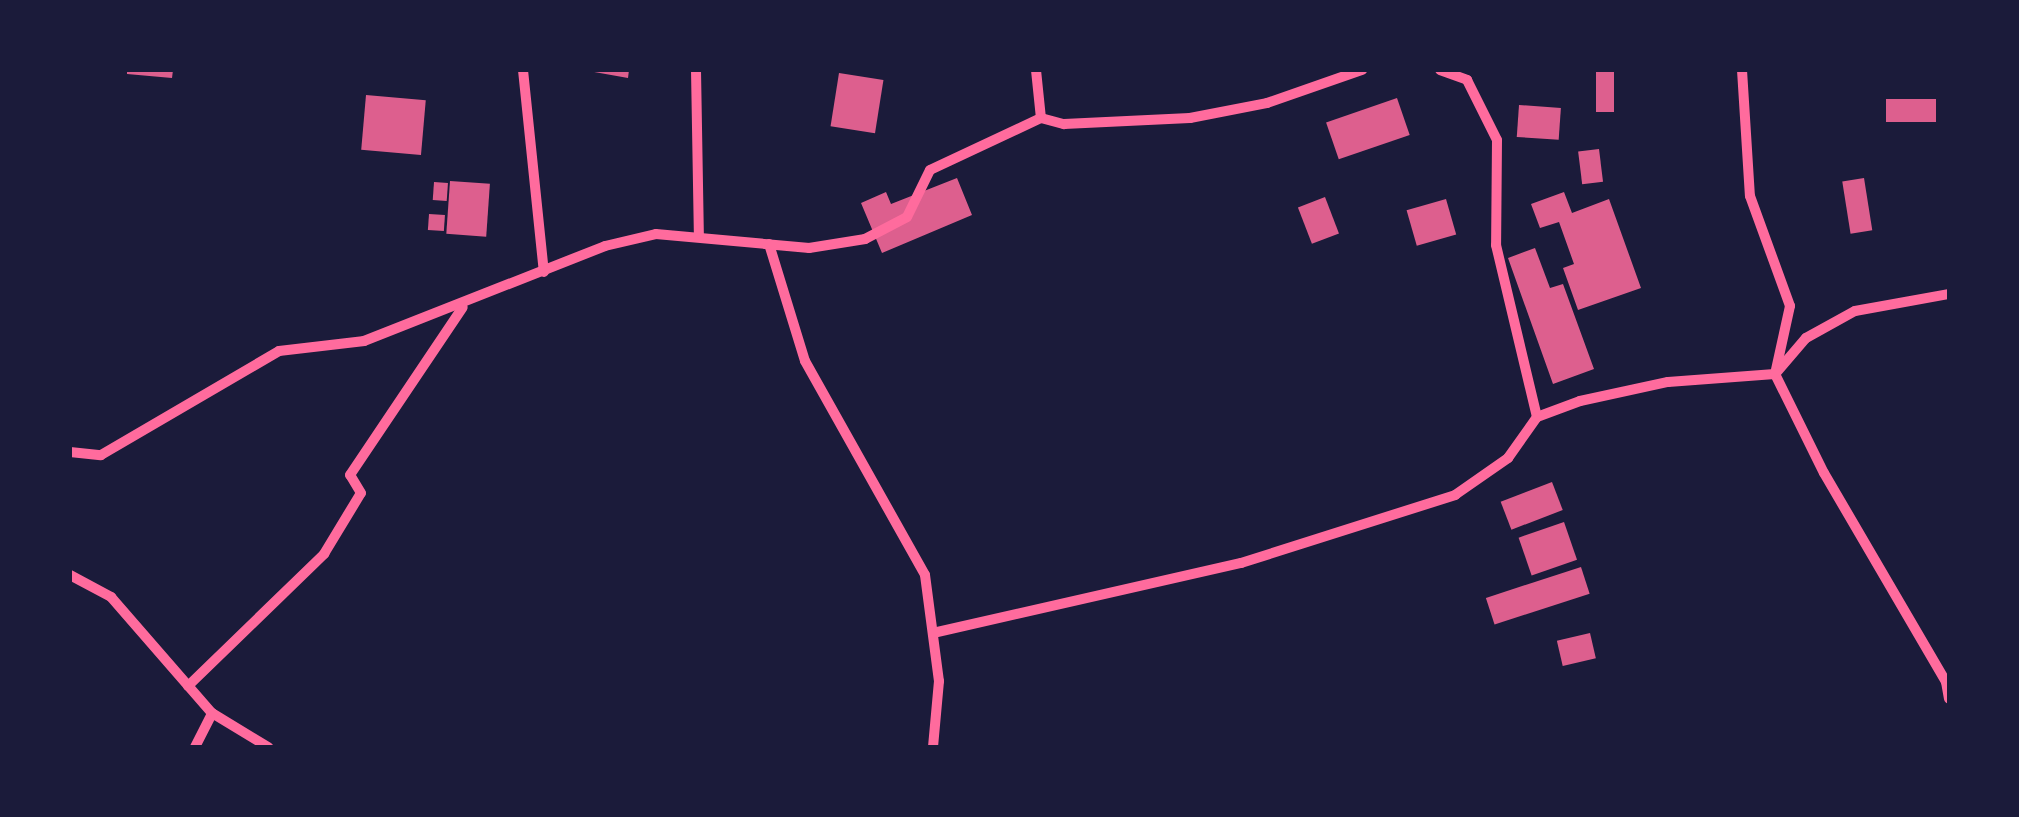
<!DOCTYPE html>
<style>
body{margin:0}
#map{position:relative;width:2019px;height:817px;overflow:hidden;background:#1b1b3a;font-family:"Nunito Sans",sans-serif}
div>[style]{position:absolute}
.building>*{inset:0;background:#dd5f8e;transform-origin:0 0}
.minor>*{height:10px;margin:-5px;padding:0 5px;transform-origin:5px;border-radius:5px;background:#ff6b9d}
span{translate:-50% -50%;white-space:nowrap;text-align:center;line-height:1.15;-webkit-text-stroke:9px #1b1b3a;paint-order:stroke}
.frame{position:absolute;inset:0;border:72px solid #1b1b3a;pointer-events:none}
</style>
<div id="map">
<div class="building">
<div style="clip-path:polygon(127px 70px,173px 70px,172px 78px,127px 74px)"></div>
<div style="clip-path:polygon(583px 70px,629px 70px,628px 78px)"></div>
<div style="left:1596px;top:70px;width:18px;height:42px"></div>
<div style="left:839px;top:73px;width:45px;height:54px;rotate:9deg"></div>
<div style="left:366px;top:95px;width:60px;height:55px;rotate:5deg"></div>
<div style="left:1397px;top:98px;width:39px;height:75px;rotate:71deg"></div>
<div style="left:1886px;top:99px;width:50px;height:23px"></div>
<div style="left:1519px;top:105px;width:42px;height:32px;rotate:4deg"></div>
<div style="left:1599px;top:149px;width:33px;height:21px;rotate:83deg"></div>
<div style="clip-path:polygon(957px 178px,972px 215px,882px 253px,861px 203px,886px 192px,891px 204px)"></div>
<div style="left:1864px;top:178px;width:53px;height:22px;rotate:81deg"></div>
<div style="left:450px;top:181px;width:40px;height:53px;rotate:4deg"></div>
<div style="left:434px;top:182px;width:14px;height:18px;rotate:4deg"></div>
<div style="clip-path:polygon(1564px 192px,1572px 213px,1609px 199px,1641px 288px,1578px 310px,1563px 268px,1574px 264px,1559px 222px,1540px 228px,1531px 204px)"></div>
<div style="left:1325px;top:197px;width:39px;height:29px;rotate:69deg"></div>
<div style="left:1446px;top:199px;width:37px;height:41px;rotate:74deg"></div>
<div style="left:429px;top:214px;width:16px;height:16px;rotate:4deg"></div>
<div style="clip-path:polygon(1535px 248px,1550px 288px,1563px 284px,1594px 369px,1553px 384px,1508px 258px)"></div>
<div style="left:1552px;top:482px;width:30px;height:55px;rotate:69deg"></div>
<div style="left:1564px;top:522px;width:40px;height:48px;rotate:71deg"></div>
<div style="left:1581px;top:567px;width:28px;height:100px;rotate:72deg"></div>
<div style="left:1590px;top:633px;width:26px;height:34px;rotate:77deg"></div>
</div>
<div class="minor">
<div style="left:523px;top:70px;width:203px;rotate:84.1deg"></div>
<div style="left:696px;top:70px;width:166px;rotate:89deg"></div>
<div style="left:1036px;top:70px;width:48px;rotate:84.1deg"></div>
<div style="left:1440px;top:70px;width:29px;rotate:20deg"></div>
<div style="left:1467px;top:80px;width:67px;rotate:63.4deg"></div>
<div style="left:1497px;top:140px;width:105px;rotate:90.5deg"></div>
<div style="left:1496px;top:245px;width:177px;rotate:76.6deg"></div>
<div style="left:1742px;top:70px;width:126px;rotate:86.4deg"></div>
<div style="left:1750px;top:196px;width:117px;rotate:70deg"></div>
<div style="left:1790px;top:306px;width:70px;rotate:102.4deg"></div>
<div style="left:769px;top:244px;width:122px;rotate:72.9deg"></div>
<div style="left:805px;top:361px;width:245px;rotate:60.7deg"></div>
<div style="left:925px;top:575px;width:107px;rotate:82.5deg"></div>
<div style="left:939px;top:681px;width:66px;rotate:95.2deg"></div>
<div style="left:1776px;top:373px;width:46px;rotate:-49.4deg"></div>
<div style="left:1806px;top:338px;width:56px;rotate:-28.9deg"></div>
<div style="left:1855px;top:311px;width:96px;rotate:-10.3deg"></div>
<div style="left:70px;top:452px;width:31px;rotate:6deg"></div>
<div style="left:101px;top:455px;width:206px;rotate:-30.3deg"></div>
<div style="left:279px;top:351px;width:86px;rotate:-6.7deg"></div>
<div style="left:364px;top:341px;width:259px;rotate:-21.5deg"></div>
<div style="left:605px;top:246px;width:52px;rotate:-13.2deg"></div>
<div style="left:656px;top:234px;width:154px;rotate:5.2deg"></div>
<div style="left:809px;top:248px;width:57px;rotate:-9.1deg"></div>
<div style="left:865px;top:239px;width:47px;rotate:-27.6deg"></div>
<div style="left:907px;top:217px;width:52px;rotate:-63.9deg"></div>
<div style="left:930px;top:170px;width:123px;rotate:-25.1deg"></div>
<div style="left:1041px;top:118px;width:24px;rotate:15deg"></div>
<div style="left:1064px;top:124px;width:126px;rotate:-2.7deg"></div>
<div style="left:1190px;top:118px;width:78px;rotate:-11deg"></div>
<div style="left:1267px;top:103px;width:101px;rotate:-19.2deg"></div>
<div style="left:70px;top:575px;width:47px;rotate:28.2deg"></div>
<div style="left:111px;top:597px;width:154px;rotate:49deg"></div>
<div style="left:212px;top:713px;width:66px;rotate:31.3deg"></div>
<div style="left:933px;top:633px;width:316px;rotate:-12.8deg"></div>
<div style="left:1241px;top:563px;width:225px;rotate:-17.6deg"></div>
<div style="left:1455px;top:495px;width:65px;rotate:-34.9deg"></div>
<div style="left:1508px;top:458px;width:50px;rotate:-54.7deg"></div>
<div style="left:1537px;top:417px;width:46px;rotate:-20.4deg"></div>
<div style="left:1580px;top:401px;width:90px;rotate:-12.2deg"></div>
<div style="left:1668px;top:382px;width:107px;rotate:-4.3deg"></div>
<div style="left:1775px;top:374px;width:110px;rotate:63.7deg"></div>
<div style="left:1824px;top:473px;width:242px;rotate:59.7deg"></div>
<div style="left:1946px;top:682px;width:17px;rotate:80deg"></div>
<div style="left:188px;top:686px;width:190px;rotate:-44.1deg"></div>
<div style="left:324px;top:554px;width:71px;rotate:-58.8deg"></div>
<div style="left:361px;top:493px;width:21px;rotate:-121deg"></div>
<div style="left:350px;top:475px;width:202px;rotate:-56.1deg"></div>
<div style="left:195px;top:747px;width:38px;rotate:-63deg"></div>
</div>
<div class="frame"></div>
</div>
